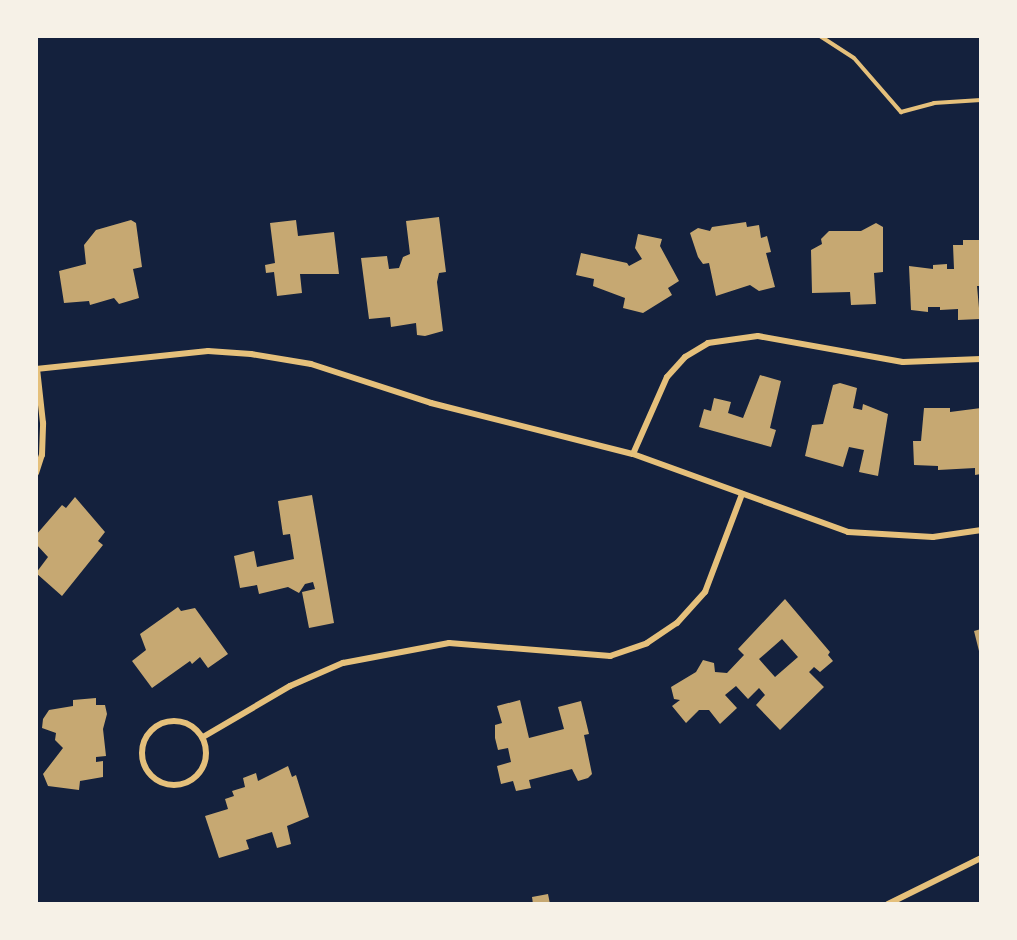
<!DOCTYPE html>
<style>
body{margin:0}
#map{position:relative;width:1017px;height:940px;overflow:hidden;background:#14213d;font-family:"Work Sans",sans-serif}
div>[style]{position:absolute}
.building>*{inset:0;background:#c6a872}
.path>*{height:4px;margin:-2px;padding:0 2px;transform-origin:2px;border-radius:2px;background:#e5c07b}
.minor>*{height:6px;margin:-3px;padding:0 3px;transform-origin:3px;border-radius:3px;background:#e5c07b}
.minor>.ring{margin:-3px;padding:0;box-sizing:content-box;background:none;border:6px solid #e5c07b;border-radius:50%}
span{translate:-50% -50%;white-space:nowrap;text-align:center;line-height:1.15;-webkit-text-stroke:6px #f6f1e7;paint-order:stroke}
.frame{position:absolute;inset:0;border:38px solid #f6f1e7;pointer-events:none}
</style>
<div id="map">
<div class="building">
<div style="clip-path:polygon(439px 217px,446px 272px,439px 273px,437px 282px,443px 331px,425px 336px,417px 335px,416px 323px,391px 327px,390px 317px,369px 319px,361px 258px,387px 256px,389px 269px,399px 268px,403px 257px,410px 254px,406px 221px)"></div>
<div style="clip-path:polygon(131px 220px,136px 223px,142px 267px,133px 269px,139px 298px,119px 304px,114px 298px,90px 305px,89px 301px,64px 303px,59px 271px,86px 264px,84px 245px,96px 230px)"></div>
<div style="clip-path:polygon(296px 220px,298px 236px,334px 232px,339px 274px,300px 274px,302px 293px,277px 296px,274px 272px,266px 273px,265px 265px,275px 263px,270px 223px)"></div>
<div style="clip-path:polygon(746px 222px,747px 227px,759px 225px,761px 238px,767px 236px,771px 252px,766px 253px,775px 287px,759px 291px,750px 285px,716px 296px,709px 263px,703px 264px,698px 257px,690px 233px,698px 228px,710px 231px,712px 227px)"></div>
<div style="clip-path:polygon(876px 223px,883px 227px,883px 272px,874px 273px,876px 304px,851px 305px,850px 292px,812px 293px,811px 250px,822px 244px,821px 239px,829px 231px,861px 231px)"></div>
<div style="clip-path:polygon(638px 234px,662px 239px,660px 246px,679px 281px,668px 288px,672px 295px,643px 313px,623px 308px,625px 298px,593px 286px,594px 279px,576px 275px,581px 253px,627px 263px,629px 266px,642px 259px,635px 248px)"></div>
<div style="clip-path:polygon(963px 240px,981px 240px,981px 286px,977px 286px,980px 319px,958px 320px,958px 309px,940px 310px,940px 307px,928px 307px,928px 312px,911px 310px,909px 266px,933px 269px,933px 265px,947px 264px,947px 269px,954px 269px,953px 245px,963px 245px)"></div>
<div style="clip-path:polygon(760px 375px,781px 381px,770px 428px,776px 430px,771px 447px,699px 427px,704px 409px,711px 411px,714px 398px,731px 402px,728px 413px,743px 418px)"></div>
<div style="clip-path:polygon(840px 383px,857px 388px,853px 408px,862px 410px,863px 404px,888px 414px,878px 476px,859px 472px,864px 450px,849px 447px,843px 467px,805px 456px,812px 425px,823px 424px,833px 385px)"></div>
<div style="clip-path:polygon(924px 408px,950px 408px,950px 412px,981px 408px,981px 474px,975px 475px,975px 468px,938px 470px,938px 466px,914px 465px,913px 441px,921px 441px)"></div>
<div style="clip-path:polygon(312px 495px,334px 623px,309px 628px,302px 592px,315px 589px,313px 582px,305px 584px,299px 593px,288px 587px,259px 594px,257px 585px,240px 588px,234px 556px,254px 551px,257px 567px,294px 559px,290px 534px,283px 535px,278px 501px)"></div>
<div style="clip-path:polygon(75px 497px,105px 532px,98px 541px,103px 545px,62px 596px,36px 573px,48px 557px,36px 544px,36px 535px,62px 505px,66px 508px)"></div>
<div style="clip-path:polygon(evenodd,785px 599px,830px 652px,828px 655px,833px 661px,820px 672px,814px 667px,809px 672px,824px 687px,780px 730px,756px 705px,765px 695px,759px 688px,748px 699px,736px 686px,725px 695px,737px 708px,720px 724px,709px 710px,699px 710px,686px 723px,672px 706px,680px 700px,674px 699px,671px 687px,696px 672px,703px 660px,714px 663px,715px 672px,727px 673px,744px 655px,738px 649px,785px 599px,782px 639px,798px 657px,775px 677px,759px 659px,782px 639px)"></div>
<div style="clip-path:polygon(178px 607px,181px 611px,195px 608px,228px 654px,208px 668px,200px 657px,192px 664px,190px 661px,152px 688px,132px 661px,146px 650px,140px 634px)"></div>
<div style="clip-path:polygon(981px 629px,981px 655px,980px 655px,974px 631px)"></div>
<div style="clip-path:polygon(96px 698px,96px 705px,105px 705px,107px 714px,103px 729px,106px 756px,96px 757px,96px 762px,103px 761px,103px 777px,80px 781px,79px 790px,48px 786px,43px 774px,63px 748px,55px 740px,56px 733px,42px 728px,43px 719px,49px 710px,73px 706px,73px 700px)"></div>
<div style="clip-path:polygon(520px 700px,529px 738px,564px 729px,558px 707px,581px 701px,589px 734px,584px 735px,592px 774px,588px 778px,578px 781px,572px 769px,529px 780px,531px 788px,516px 791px,513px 781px,501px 784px,497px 766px,511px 762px,508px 748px,498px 750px,495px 738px,495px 725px,502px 723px,497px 706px)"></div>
<div style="clip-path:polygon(288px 766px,292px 777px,296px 775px,309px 817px,287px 826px,291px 844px,277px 848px,272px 832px,246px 840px,249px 849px,219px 858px,205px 816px,228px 809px,225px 799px,234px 796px,232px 791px,245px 787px,243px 778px,256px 773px,258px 781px)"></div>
<div style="clip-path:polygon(548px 894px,550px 904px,533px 904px,532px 897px)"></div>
</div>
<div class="path">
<div style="left:820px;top:36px;width:40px;rotate:32.9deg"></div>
<div style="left:854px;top:58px;width:72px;rotate:49deg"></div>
<div style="left:901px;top:112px;width:34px;rotate:-15deg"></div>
<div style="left:934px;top:103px;width:47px;rotate:-3.7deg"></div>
</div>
<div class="minor">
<div style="left:36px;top:369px;width:173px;rotate:-6deg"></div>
<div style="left:208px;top:351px;width:43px;rotate:4deg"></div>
<div style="left:251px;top:354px;width:61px;rotate:9.5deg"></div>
<div style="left:311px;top:364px;width:126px;rotate:18deg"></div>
<div style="left:431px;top:403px;width:208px;rotate:14.2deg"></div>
<div style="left:633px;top:454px;width:229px;rotate:19.9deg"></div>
<div style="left:848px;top:532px;width:85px;rotate:3.4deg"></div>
<div style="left:933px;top:537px;width:49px;rotate:-8.3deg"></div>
<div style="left:633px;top:454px;width:84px;rotate:-66.2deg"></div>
<div style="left:667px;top:377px;width:27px;rotate:-48deg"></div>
<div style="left:685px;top:357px;width:27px;rotate:-31deg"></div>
<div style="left:708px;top:343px;width:50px;rotate:-8deg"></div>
<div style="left:758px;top:336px;width:147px;rotate:10.2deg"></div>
<div style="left:903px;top:362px;width:78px;rotate:-2.2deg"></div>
<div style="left:36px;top:473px;width:19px;rotate:-72deg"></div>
<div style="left:42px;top:455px;width:32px;rotate:-88deg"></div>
<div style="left:43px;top:423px;width:54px;rotate:-96.3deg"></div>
<div class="ring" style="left:142px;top:721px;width:58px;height:58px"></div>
<div style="left:203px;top:737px;width:101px;rotate:-30.4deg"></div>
<div style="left:290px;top:686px;width:58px;rotate:-23.5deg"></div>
<div style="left:343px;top:663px;width:108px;rotate:-10.7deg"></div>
<div style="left:449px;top:643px;width:162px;rotate:4.6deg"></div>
<div style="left:610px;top:656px;width:39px;rotate:-19deg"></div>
<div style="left:647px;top:643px;width:36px;rotate:-34deg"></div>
<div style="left:677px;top:623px;width:42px;rotate:-47.9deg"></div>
<div style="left:705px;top:592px;width:105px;rotate:-69.3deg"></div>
<div style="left:888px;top:904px;width:104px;rotate:-26.3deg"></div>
</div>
<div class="frame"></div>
</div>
